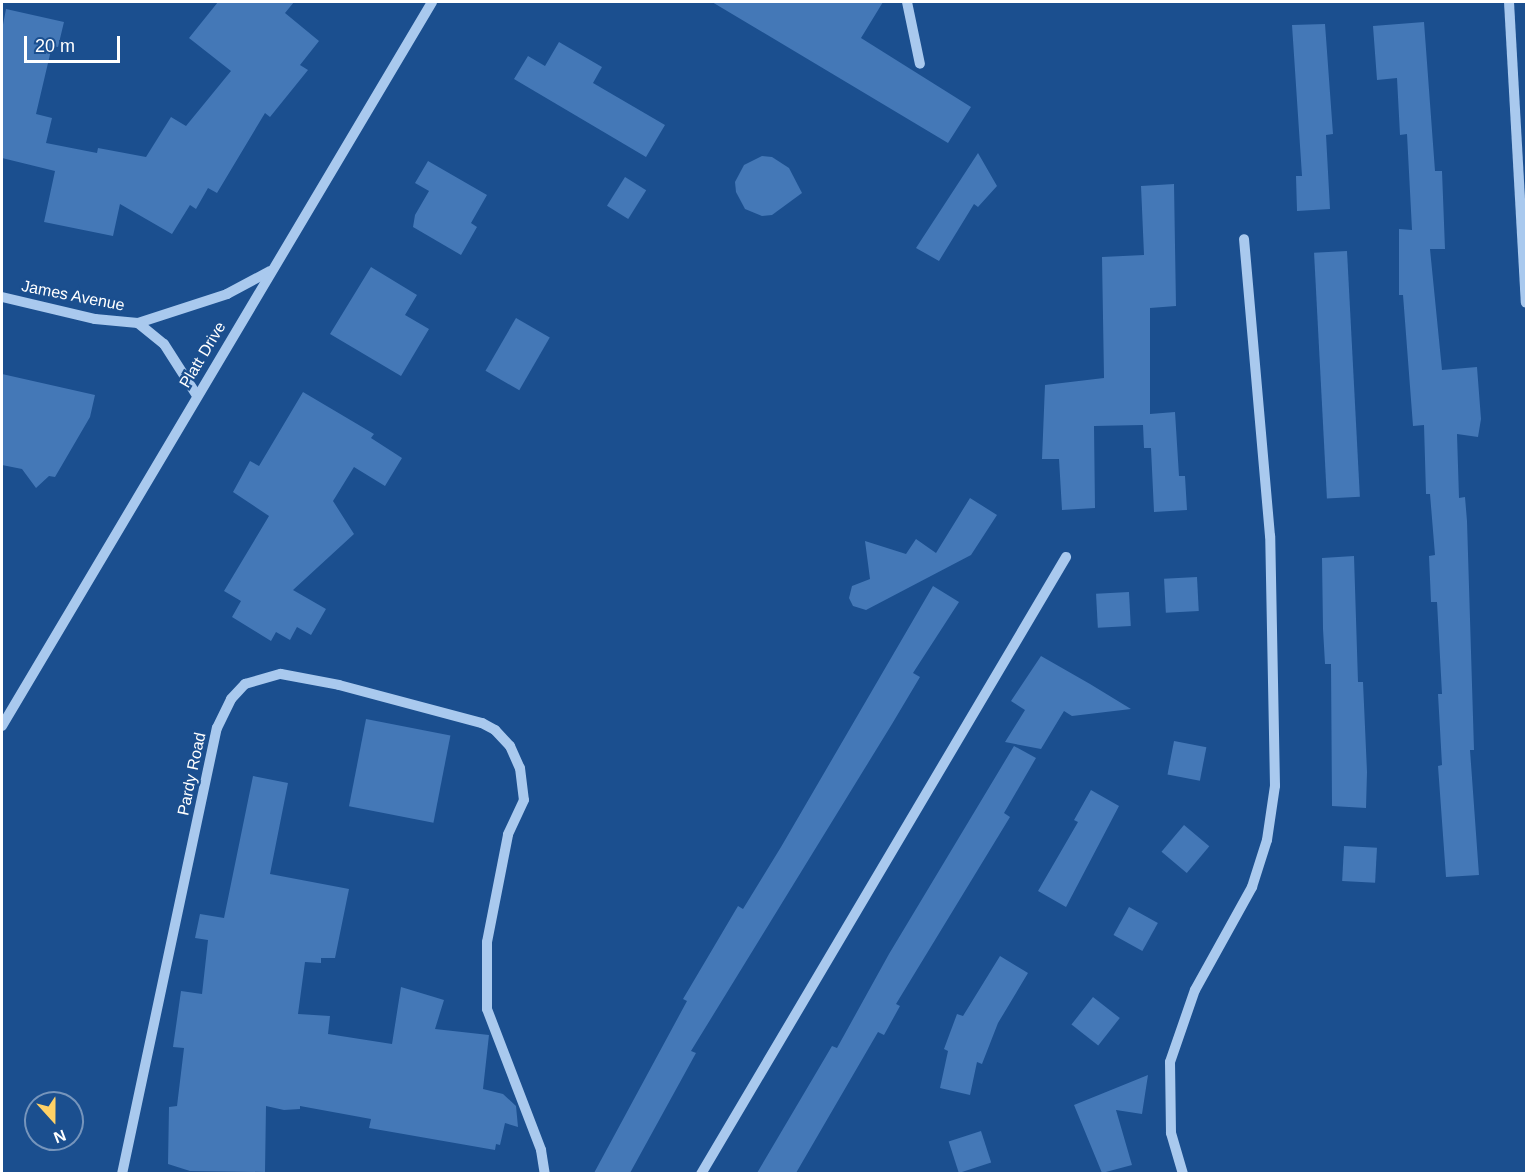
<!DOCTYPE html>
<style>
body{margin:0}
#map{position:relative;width:1528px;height:1175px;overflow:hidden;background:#1b4f8f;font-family:Arial,sans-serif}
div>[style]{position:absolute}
.building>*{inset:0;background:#4478b7;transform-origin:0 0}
.minor>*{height:10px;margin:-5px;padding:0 5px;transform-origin:5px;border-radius:5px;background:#a9c9ee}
span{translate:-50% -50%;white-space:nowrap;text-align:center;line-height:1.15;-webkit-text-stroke:4.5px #1b4f8f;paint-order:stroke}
.street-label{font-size:16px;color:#fff}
.frame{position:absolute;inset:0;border:3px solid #fff;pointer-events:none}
.north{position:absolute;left:24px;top:1091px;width:60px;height:60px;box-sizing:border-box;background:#1b4f8f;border:2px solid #7695bc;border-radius:50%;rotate:159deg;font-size:16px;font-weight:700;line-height:24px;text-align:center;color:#fff}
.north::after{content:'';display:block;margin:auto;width:21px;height:27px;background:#ffd166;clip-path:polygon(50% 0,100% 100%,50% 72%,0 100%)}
.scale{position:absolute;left:24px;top:36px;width:96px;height:27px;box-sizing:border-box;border:3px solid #fff;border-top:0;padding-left:8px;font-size:18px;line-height:21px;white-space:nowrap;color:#fff;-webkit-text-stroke:4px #1b4f8f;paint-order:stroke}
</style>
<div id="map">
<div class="building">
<div style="clip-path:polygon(218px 2px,294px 2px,285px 13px,319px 41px,300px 65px,308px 70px,270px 117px,265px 113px,217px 193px,208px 188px,196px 209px,190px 205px,172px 234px,120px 204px,113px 236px,44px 222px,55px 171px,2px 158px,2px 30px,6px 9px,64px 22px,58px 47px,52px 46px,36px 114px,52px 118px,46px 143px,97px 153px,98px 148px,146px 157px,171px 117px,186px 126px,231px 71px,189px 38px)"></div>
<div style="clip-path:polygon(712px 2px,883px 2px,861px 38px,971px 107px,948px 143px)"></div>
<div style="clip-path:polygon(1424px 22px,1435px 171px,1442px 171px,1445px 249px,1430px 249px,1442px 370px,1477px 367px,1481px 419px,1478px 437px,1457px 434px,1459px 498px,1465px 497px,1467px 521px,1474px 750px,1470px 750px,1479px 875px,1446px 877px,1438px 766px,1442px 765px,1438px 694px,1442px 694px,1437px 602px,1431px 602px,1429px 556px,1435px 555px,1430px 494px,1426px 494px,1424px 425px,1413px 426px,1403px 295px,1399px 295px,1399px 229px,1412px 230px,1407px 134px,1400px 135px,1397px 78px,1377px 80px,1373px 26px)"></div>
<div style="clip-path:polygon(1325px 24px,1333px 134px,1326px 135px,1330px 209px,1297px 211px,1296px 176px,1302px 176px,1292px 25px)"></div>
<div style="clip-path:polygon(559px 42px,602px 67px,593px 83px,665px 125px,646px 157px,514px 79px,528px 56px,545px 66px)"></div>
<div style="clip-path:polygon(978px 153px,997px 186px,978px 207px,974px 204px,939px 261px,916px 248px)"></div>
<div style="clip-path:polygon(762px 156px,772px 157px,789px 168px,802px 193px,772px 215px,762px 216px,745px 209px,736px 192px,735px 182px,744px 165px)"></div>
<div style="clip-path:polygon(428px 161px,487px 195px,471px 223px,477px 227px,461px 255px,413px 227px,415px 215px,429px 191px,415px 183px)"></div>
<div style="left:625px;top:177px;width:25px;height:34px;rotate:32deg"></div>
<div style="clip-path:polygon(1174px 184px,1176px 306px,1150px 308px,1150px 414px,1175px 412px,1179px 476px,1185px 476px,1187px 510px,1154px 512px,1151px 448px,1144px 448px,1143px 425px,1094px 426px,1095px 508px,1062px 510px,1059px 459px,1042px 459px,1045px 385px,1104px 378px,1102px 257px,1144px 255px,1141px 186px)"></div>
<div style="left:1347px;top:251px;width:246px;height:33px;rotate:87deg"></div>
<div style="clip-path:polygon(371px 267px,417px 295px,405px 315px,429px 329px,401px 376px,330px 334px)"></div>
<div style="left:516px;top:318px;width:39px;height:61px;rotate:30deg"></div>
<div style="clip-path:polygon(2px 374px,95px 395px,90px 417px,55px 477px,49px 476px,36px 488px,22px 469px,2px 465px)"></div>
<div style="clip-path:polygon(303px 392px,374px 434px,371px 438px,402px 458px,385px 486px,354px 467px,333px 501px,354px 534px,293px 590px,326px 609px,311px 635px,297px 627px,290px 640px,276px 632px,271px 641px,232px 617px,241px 601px,224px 591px,269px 516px,233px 492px,250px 461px,259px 466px)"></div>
<div style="clip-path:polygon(970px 498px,997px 515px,971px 555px,866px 610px,853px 606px,849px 598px,852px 586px,870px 579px,865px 541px,906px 554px,916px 539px,936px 553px)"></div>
<div style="clip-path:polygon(1354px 556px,1358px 682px,1363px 682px,1367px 772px,1366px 808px,1332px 806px,1331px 664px,1325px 664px,1323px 629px,1322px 558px)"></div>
<div style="left:1197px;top:577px;width:34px;height:33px;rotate:87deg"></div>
<div style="clip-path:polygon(933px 586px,959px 602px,913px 673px,920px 677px,892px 724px,691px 1051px,696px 1053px,630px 1173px,594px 1173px,687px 1001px,683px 999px,738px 906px,743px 909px,781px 847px)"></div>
<div style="left:1129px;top:592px;width:34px;height:33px;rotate:87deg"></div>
<div style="clip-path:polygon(1041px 656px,1090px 684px,1131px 709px,1072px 716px,1064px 711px,1041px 749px,1005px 742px,1025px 710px,1011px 701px)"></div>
<div style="left:366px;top:719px;width:86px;height:89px;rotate:11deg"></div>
<div style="left:1174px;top:741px;width:33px;height:34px;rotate:11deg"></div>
<div style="clip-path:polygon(1014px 746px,1036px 758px,1004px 813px,1010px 817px,896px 1004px,900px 1006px,884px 1035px,878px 1032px,796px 1173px,757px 1173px,832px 1046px,837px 1048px,889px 954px)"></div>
<div style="clip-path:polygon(253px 776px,288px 783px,270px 874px,349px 889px,335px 958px,321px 958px,321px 963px,305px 962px,298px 1014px,330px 1016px,328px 1034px,392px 1044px,401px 987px,444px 1000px,435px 1029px,489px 1035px,483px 1089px,503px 1094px,516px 1106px,518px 1127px,505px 1123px,500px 1145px,496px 1144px,495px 1150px,369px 1128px,371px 1119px,300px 1106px,300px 1109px,284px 1110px,266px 1106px,265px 1172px,190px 1171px,168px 1164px,169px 1107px,177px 1106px,184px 1048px,173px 1047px,181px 991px,202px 994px,208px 940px,195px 938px,200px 914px,224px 918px)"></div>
<div style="clip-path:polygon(1091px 790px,1119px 806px,1066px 907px,1038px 891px,1078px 822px,1074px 820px)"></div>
<div style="left:1184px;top:825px;width:33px;height:35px;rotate:40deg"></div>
<div style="left:1344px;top:846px;width:33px;height:35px;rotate:3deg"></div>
<div style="left:1129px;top:907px;width:33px;height:32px;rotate:29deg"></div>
<div style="clip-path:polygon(1000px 956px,1028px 973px,998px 1023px,982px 1064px,977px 1062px,970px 1095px,940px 1088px,948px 1051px,944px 1049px,957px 1014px,963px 1016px)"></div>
<div style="left:1093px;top:997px;width:34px;height:35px;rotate:38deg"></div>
<div style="clip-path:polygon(1148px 1075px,1142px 1114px,1116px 1110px,1132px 1165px,1102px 1173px,1074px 1105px)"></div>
<div style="left:981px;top:1131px;width:33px;height:34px;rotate:72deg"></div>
</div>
<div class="minor">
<div style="left:907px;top:2px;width:63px;rotate:78.2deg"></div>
<div style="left:1509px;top:2px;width:301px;rotate:86.8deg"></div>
<div style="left:2px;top:297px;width:96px;rotate:13.3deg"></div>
<div style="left:95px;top:319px;width:43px;rotate:5.3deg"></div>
<div style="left:138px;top:323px;width:94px;rotate:-18deg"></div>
<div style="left:227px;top:294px;width:49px;rotate:-28.1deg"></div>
<div style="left:138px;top:323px;width:33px;rotate:39deg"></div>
<div style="left:164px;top:344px;width:59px;rotate:57.4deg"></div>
<div style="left:2px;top:726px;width:842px;rotate:-59.29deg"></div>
<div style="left:122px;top:1174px;width:456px;rotate:-78deg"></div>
<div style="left:217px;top:728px;width:32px;rotate:-64deg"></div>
<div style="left:231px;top:699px;width:21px;rotate:-47deg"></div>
<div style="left:245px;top:684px;width:37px;rotate:-16deg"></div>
<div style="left:281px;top:674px;width:59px;rotate:10.7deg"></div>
<div style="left:339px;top:685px;width:148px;rotate:14.9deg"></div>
<div style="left:482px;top:723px;width:15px;rotate:28deg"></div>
<div style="left:495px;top:730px;width:22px;rotate:47deg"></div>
<div style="left:510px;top:746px;width:24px;rotate:66deg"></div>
<div style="left:520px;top:768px;width:32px;rotate:83deg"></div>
<div style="left:524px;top:800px;width:38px;rotate:115deg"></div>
<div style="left:508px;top:835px;width:109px;rotate:101.1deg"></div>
<div style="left:487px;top:942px;width:67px;rotate:90deg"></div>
<div style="left:487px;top:1009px;width:151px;rotate:69deg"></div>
<div style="left:541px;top:1150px;width:24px;rotate:81deg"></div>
<div style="left:701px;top:1174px;width:717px;rotate:-59.39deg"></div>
<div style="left:1183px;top:1174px;width:43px;rotate:-106.3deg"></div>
<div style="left:1171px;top:1133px;width:71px;rotate:-90.8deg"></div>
<div style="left:1170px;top:1062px;width:76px;rotate:-70.9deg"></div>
<div style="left:1195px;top:990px;width:118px;rotate:-61deg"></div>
<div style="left:1252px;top:887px;width:49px;rotate:-72.3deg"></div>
<div style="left:1267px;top:840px;width:55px;rotate:-81.6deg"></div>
<div style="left:1275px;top:786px;width:250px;rotate:-91.1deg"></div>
<div style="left:1270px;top:536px;width:298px;rotate:-95deg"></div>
</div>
<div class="street-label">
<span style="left:73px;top:296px;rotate:11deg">James Avenue</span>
<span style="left:203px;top:355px;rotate:-59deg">Platt Drive</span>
<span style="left:192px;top:774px;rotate:-78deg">Pardy Road</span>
</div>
<div class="frame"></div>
<div class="north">N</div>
<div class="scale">20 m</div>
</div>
